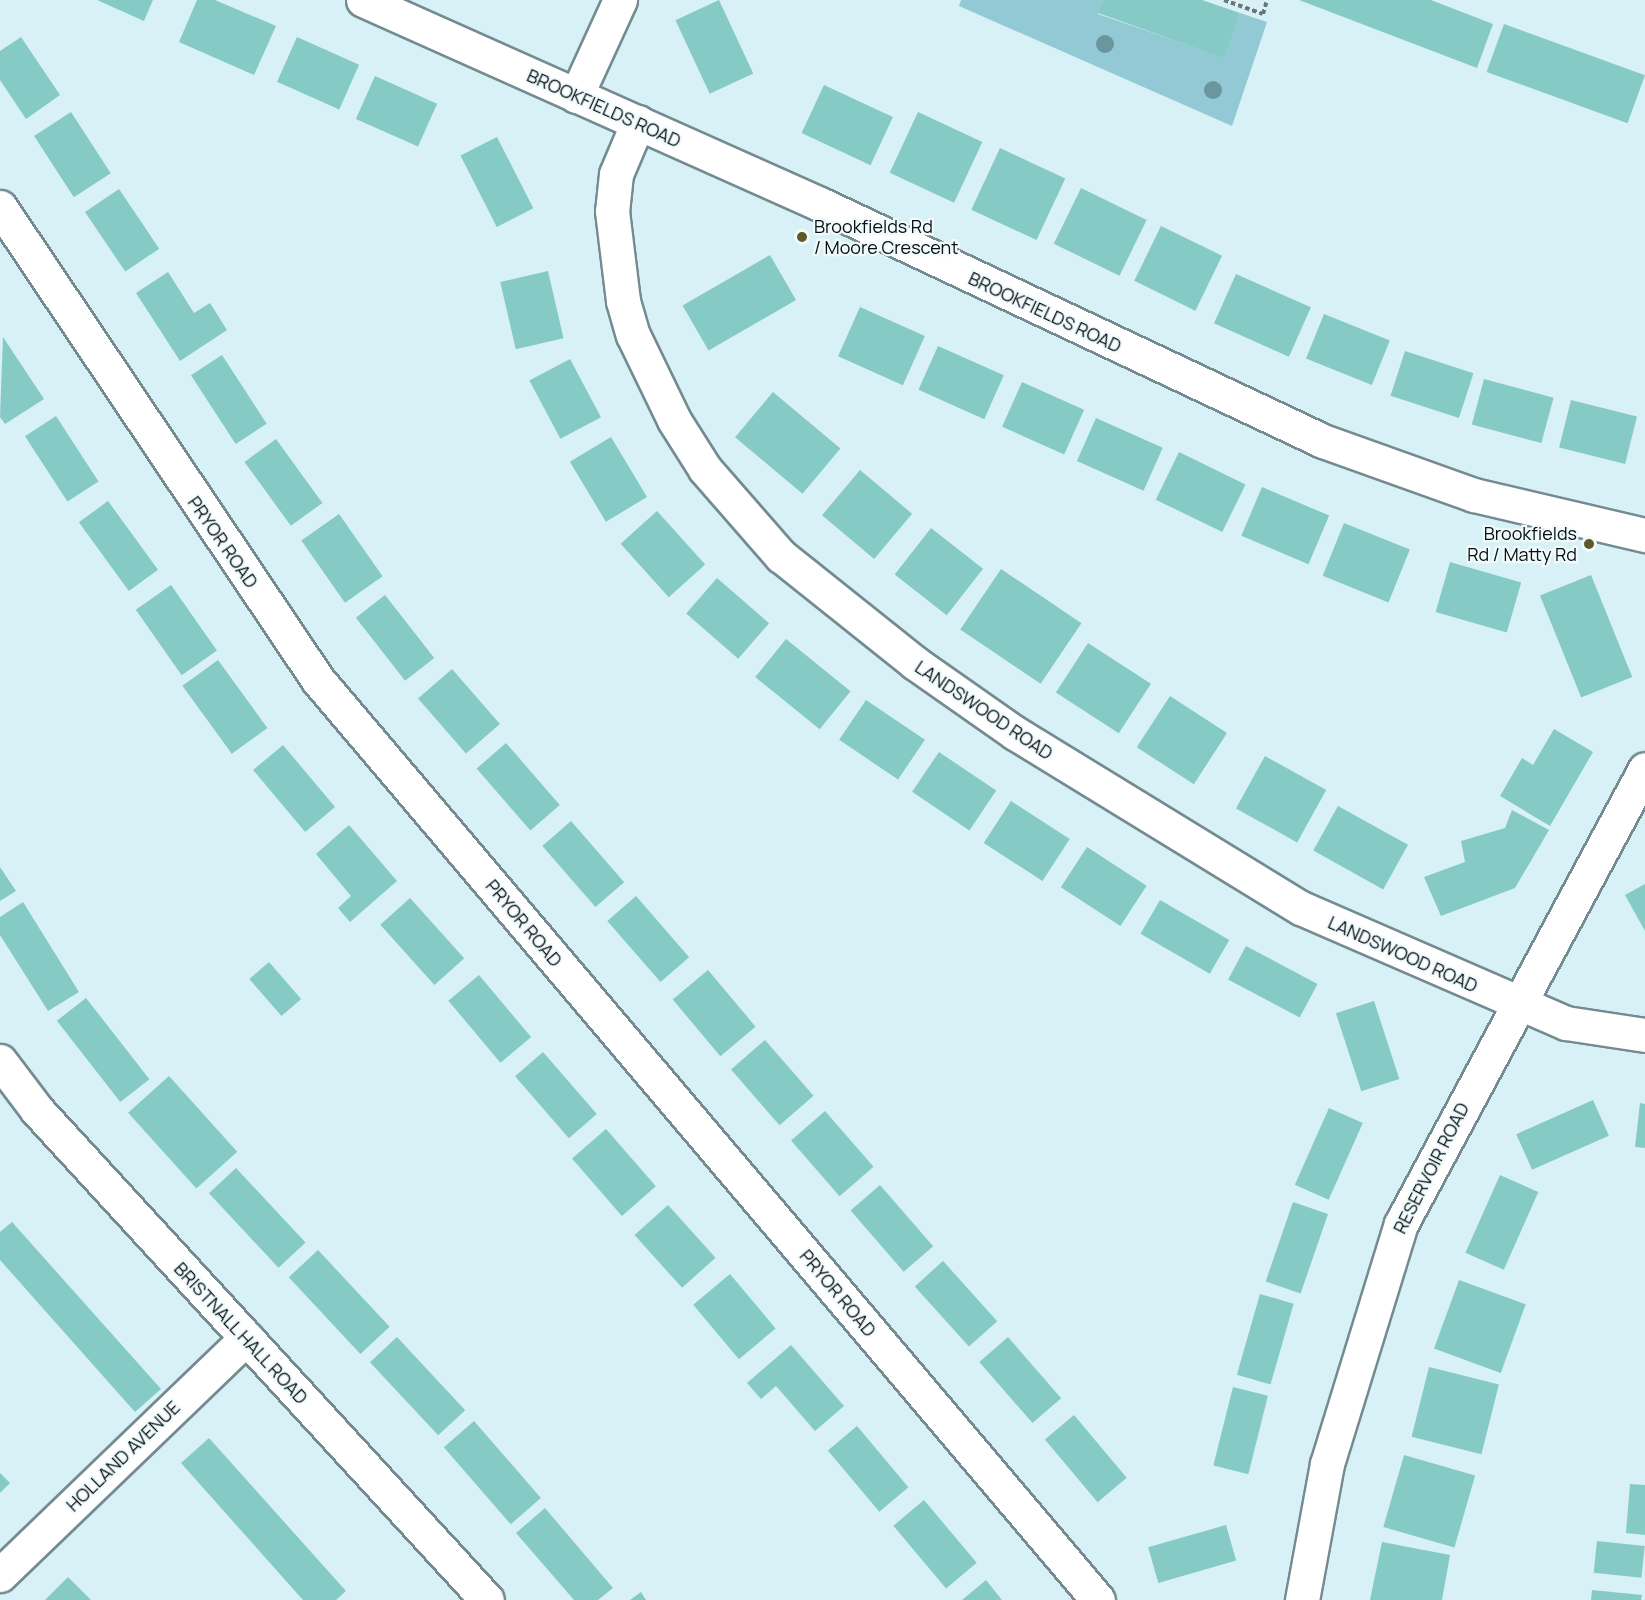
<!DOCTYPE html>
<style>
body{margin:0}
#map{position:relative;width:1645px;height:1600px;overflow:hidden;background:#d7f1f7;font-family:Manrope,sans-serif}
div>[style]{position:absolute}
.green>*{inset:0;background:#93c9d5}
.building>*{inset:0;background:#86cac6;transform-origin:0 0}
.path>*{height:4px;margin-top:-2px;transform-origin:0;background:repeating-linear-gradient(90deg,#67777b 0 4.5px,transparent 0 7.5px)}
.roads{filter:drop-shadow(2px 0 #748b91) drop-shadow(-2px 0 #748b91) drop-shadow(0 2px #748b91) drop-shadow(0 -2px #748b91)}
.minor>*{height:33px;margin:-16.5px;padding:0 16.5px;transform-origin:16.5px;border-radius:16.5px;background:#fff}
.tertiary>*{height:33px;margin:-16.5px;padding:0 16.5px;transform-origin:16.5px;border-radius:16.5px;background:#fff}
.trees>*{width:18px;height:18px;margin:-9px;border-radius:50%;background:#6b969e}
.dots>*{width:16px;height:16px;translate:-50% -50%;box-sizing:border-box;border:3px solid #f1fbfd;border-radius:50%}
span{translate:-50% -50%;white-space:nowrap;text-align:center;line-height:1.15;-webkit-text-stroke:4.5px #f1fbfd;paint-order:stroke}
.street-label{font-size:18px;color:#060e10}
.poi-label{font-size:18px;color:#060e10}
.left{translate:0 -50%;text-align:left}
.right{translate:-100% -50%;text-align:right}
</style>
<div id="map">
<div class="green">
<div style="clip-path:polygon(961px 0,1103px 0,1098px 14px,1223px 57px,1240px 13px,1267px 22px,1232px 126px,959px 6px)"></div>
</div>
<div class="building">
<div style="clip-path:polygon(97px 0,153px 0,144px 21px)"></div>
<div style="clip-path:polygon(197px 0,215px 0,276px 26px,254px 75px,179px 42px)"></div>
<div style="left:719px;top:0;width:81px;height:48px;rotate:65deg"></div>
<div style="clip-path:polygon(1103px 0,1202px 0,1240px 13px,1224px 58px,1098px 13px)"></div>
<div style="clip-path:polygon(1299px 0,1431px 0,1493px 24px,1477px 68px)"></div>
<div style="left:1504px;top:24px;width:150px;height:51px;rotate:20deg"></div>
<div style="clip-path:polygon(21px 37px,60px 95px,26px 119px,0 80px,0 51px)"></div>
<div style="left:297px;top:37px;width:68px;height:49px;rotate:24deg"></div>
<div style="left:375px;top:76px;width:68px;height:47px;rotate:24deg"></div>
<div style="left:824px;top:85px;width:76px;height:53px;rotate:25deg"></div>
<div style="left:71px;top:112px;width:73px;height:44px;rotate:57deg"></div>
<div style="left:918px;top:112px;width:71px;height:67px;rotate:25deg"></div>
<div style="left:497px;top:137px;width:80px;height:41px;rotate:63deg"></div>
<div style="left:1000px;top:148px;width:72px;height:68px;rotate:25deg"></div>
<div style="left:1081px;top:188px;width:73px;height:62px;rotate:26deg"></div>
<div style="left:119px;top:189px;width:72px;height:41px;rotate:56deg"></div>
<div style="left:1161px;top:226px;width:68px;height:61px;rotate:26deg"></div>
<div style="left:770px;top:255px;width:52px;height:101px;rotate:60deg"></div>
<div style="left:548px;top:271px;width:69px;height:49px;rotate:77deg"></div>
<div style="clip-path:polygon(168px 272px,194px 313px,210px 303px,227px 330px,180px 361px,136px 293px)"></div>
<div style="left:1236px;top:274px;width:82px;height:54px;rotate:24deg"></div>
<div style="left:860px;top:307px;width:71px;height:54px;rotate:24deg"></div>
<div style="left:1324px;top:314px;width:71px;height:48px;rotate:22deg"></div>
<div style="clip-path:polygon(3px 337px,44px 399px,5px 424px,0 417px)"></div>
<div style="left:938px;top:346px;width:72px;height:48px;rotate:24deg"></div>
<div style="left:1405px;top:351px;width:72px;height:47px;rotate:18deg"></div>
<div style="left:222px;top:355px;width:82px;height:37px;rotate:57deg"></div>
<div style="left:570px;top:359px;width:66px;height:46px;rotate:62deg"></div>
<div style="left:1484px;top:379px;width:72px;height:47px;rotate:15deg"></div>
<div style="left:1022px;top:382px;width:68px;height:49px;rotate:24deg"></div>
<div style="left:773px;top:392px;width:88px;height:59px;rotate:40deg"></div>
<div style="left:1571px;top:400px;width:68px;height:49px;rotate:14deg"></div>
<div style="left:56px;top:416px;width:78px;height:37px;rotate:57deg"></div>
<div style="left:1096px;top:418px;width:73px;height:47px;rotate:24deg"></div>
<div style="left:611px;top:437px;width:70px;height:48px;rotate:59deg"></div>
<div style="left:276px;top:439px;width:79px;height:39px;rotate:54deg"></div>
<div style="left:1179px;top:452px;width:74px;height:53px;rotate:26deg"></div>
<div style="left:860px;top:470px;width:68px;height:59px;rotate:40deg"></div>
<div style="left:1262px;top:487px;width:73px;height:53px;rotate:23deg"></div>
<div style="left:108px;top:501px;width:85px;height:36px;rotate:54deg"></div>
<div style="left:657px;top:511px;width:72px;height:49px;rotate:48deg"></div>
<div style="left:339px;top:514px;width:76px;height:46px;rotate:55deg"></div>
<div style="left:1344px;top:523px;width:71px;height:57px;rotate:22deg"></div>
<div style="left:931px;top:528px;width:66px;height:59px;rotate:38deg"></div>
<div style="left:1450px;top:562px;width:74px;height:52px;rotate:16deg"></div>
<div style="left:1001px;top:569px;width:97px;height:73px;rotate:34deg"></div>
<div style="left:1591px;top:575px;width:110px;height:55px;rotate:68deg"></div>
<div style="left:717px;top:578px;width:69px;height:47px;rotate:41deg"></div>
<div style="left:171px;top:585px;width:80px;height:43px;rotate:55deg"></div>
<div style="left:385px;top:595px;width:80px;height:37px;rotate:52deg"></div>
<div style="left:786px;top:639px;width:83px;height:49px;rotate:39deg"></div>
<div style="left:1088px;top:643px;width:75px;height:59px;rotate:33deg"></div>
<div style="left:218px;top:660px;width:84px;height:44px;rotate:54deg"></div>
<div style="left:452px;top:669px;width:73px;height:45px;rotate:49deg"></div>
<div style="left:1170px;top:696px;width:68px;height:61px;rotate:33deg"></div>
<div style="left:866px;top:700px;width:71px;height:48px;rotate:34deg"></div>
<div style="clip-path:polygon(1554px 729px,1593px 752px,1550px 826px,1500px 796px,1522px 758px,1533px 765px)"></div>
<div style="left:506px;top:743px;width:82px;height:39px;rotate:49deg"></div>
<div style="left:283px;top:745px;width:81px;height:39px;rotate:50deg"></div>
<div style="left:939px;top:752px;width:69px;height:48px;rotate:34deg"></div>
<div style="left:1265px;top:756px;width:70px;height:60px;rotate:29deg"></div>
<div style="left:1011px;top:801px;width:70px;height:50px;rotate:33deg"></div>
<div style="left:1338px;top:806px;width:80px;height:51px;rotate:29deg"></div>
<div style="clip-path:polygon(1512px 810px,1549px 830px,1515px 888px,1441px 916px,1424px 877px,1465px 862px,1461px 841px,1505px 828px)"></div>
<div style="left:571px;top:821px;width:81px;height:38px;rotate:49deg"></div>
<div style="clip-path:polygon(349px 825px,397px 881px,350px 922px,338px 908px,351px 896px,316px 854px)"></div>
<div style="left:1087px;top:847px;width:71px;height:48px;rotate:33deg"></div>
<div style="clip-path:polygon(0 867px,16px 891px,0 901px)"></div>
<div style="clip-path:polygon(1645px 884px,1645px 931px,1625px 895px)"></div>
<div style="left:636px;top:896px;width:81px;height:38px;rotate:49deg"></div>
<div style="left:410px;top:898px;width:81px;height:40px;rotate:48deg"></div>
<div style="left:1160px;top:900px;width:80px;height:39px;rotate:30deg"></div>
<div style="clip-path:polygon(23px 902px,79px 992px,48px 1011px,0 935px,0 917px)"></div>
<div style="left:1246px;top:946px;width:81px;height:38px;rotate:28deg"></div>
<div style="left:269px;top:962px;width:49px;height:26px;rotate:49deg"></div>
<div style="left:708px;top:970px;width:74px;height:46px;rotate:50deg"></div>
<div style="left:479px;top:975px;width:81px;height:40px;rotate:50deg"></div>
<div style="left:86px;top:998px;width:103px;height:37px;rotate:52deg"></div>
<div style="left:1374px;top:1001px;width:82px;height:40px;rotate:72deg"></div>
<div style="left:765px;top:1040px;width:74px;height:45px;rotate:49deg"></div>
<div style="left:543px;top:1052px;width:82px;height:37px;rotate:49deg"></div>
<div style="left:169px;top:1076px;width:102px;height:55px;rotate:48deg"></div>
<div style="left:1593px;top:1100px;width:39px;height:84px;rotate:66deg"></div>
<div style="clip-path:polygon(1640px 1103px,1645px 1104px,1645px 1148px,1635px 1147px)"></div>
<div style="left:1329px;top:1108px;width:37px;height:84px;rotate:24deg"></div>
<div style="left:825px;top:1111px;width:74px;height:45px;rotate:49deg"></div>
<div style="left:606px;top:1129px;width:76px;height:45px;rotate:49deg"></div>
<div style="left:236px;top:1168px;width:102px;height:37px;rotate:47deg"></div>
<div style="left:1500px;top:1175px;width:42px;height:85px;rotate:24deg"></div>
<div style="left:880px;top:1185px;width:81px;height:39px;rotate:49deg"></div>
<div style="left:1293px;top:1202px;width:37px;height:84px;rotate:19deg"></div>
<div style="left:668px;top:1205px;width:71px;height:45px;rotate:48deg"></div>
<div style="clip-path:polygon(12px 1222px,161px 1389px,135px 1412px,0 1260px,0 1232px)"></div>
<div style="left:318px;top:1250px;width:105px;height:40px;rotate:47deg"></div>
<div style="left:943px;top:1261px;width:81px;height:38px;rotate:48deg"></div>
<div style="left:730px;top:1274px;width:71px;height:48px;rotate:50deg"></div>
<div style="left:1459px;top:1280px;width:71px;height:73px;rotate:20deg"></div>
<div style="left:1260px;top:1294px;width:35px;height:84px;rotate:16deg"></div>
<div style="left:397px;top:1337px;width:100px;height:37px;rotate:47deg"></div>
<div style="left:1008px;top:1337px;width:81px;height:38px;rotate:49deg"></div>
<div style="clip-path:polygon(791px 1345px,844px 1406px,815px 1431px,776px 1386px,761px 1399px,747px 1383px)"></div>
<div style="left:1429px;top:1367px;width:72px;height:72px;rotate:14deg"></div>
<div style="left:1233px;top:1387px;width:36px;height:81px;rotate:14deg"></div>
<div style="left:1074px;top:1415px;width:82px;height:38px;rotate:50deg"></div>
<div style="left:474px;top:1421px;width:102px;height:40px;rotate:49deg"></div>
<div style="left:857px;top:1426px;width:80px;height:38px;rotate:50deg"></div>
<div style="clip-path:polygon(209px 1438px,346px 1591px,336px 1600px,303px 1600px,181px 1463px)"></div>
<div style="left:1404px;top:1455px;width:74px;height:75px;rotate:16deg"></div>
<div style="clip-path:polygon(0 1473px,10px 1483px,0 1493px)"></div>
<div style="clip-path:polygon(1630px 1484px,1645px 1485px,1645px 1535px,1626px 1533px)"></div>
<div style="left:924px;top:1500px;width:82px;height:40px;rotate:50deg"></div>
<div style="clip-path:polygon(545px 1508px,613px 1588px,598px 1600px,574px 1600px,516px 1533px)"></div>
<div style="left:1226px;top:1525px;width:37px;height:81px;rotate:74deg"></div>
<div style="left:1597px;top:1541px;width:48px;height:32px;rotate:6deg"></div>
<div style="clip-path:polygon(1382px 1542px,1450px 1555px,1442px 1600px,1370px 1600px)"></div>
<div style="clip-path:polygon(68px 1577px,91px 1600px,45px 1600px)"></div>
<div style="clip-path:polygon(986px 1580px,1002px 1600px,962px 1600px)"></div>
<div style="clip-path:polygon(1592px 1590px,1642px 1595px,1641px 1600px,1591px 1600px)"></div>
<div style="clip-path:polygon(641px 1592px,646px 1600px,630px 1600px)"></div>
</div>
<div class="path">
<div style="left:1224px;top:0;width:41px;rotate:19.7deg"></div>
<div style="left:1263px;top:14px;width:15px;rotate:-74deg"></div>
</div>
<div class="roads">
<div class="minor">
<div style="left:363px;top:0;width:500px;rotate:24.06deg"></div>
<div style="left:820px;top:204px;width:556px;rotate:25.23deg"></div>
<div style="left:1323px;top:441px;width:160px;rotate:19.7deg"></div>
<div style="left:1474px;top:495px;width:176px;rotate:13.2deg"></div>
<div style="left:576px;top:96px;width:106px;rotate:-65.4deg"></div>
<div style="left:638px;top:122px;width:56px;rotate:112.9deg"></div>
<div style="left:616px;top:174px;width:37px;rotate:96deg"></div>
<div style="left:612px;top:211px;width:91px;rotate:83deg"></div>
<div style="left:623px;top:301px;width:35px;rotate:74deg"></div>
<div style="left:633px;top:335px;width:94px;rotate:64.2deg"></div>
<div style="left:674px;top:420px;width:58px;rotate:57.7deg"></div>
<div style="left:705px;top:469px;width:116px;rotate:48.9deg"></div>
<div style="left:781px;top:556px;width:171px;rotate:38.6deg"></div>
<div style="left:915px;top:663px;width:122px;rotate:35deg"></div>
<div style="left:1015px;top:733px;width:335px;rotate:31.5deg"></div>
<div style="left:1301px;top:908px;width:289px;rotate:23.5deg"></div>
<div style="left:1566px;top:1023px;width:80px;rotate:8.6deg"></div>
<div style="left:0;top:207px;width:570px;rotate:56.09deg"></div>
<div style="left:318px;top:680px;width:1206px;rotate:49.71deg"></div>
<div style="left:0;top:1575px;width:342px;rotate:-43.9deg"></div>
<div style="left:1302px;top:1600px;width:138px;rotate:-79.6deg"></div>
<div style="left:1327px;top:1464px;width:251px;rotate:-72.9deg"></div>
<div style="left:1401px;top:1224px;width:516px;rotate:-61.8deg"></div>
</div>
<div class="tertiary">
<div style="left:0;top:1061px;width:61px;rotate:52.9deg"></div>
<div style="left:37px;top:1110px;width:665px;rotate:47.44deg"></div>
</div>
</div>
<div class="trees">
<div style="left:1105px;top:44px"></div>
<div style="left:1213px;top:90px"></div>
</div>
<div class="dots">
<div style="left:802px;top:237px;background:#5f5926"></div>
<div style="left:1589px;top:544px;background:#5f5926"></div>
</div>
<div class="street-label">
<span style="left:604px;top:108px;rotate:24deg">BROOKFIELDS ROAD</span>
<span style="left:1045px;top:312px;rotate:25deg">BROOKFIELDS ROAD</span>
<span style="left:223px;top:542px;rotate:55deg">PRYOR ROAD</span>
<span style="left:984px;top:710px;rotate:34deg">LANDSWOOD ROAD</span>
<span style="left:524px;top:923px;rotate:50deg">PRYOR ROAD</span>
<span style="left:1403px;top:954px;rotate:24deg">LANDSWOOD ROAD</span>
<span style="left:1431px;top:1168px;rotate:-63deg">RESERVOIR ROAD</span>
<span style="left:838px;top:1293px;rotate:50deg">PRYOR ROAD</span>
<span style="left:241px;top:1333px;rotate:47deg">BRISTNALL HALL ROAD</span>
<span style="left:123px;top:1456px;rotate:-44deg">HOLLAND AVENUE</span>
</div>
<div class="poi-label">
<span class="left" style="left:814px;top:237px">Brookfields Rd<br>/ Moore Crescent</span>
<span class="right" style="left:1577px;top:544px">Brookfields<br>Rd / Matty Rd</span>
</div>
</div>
